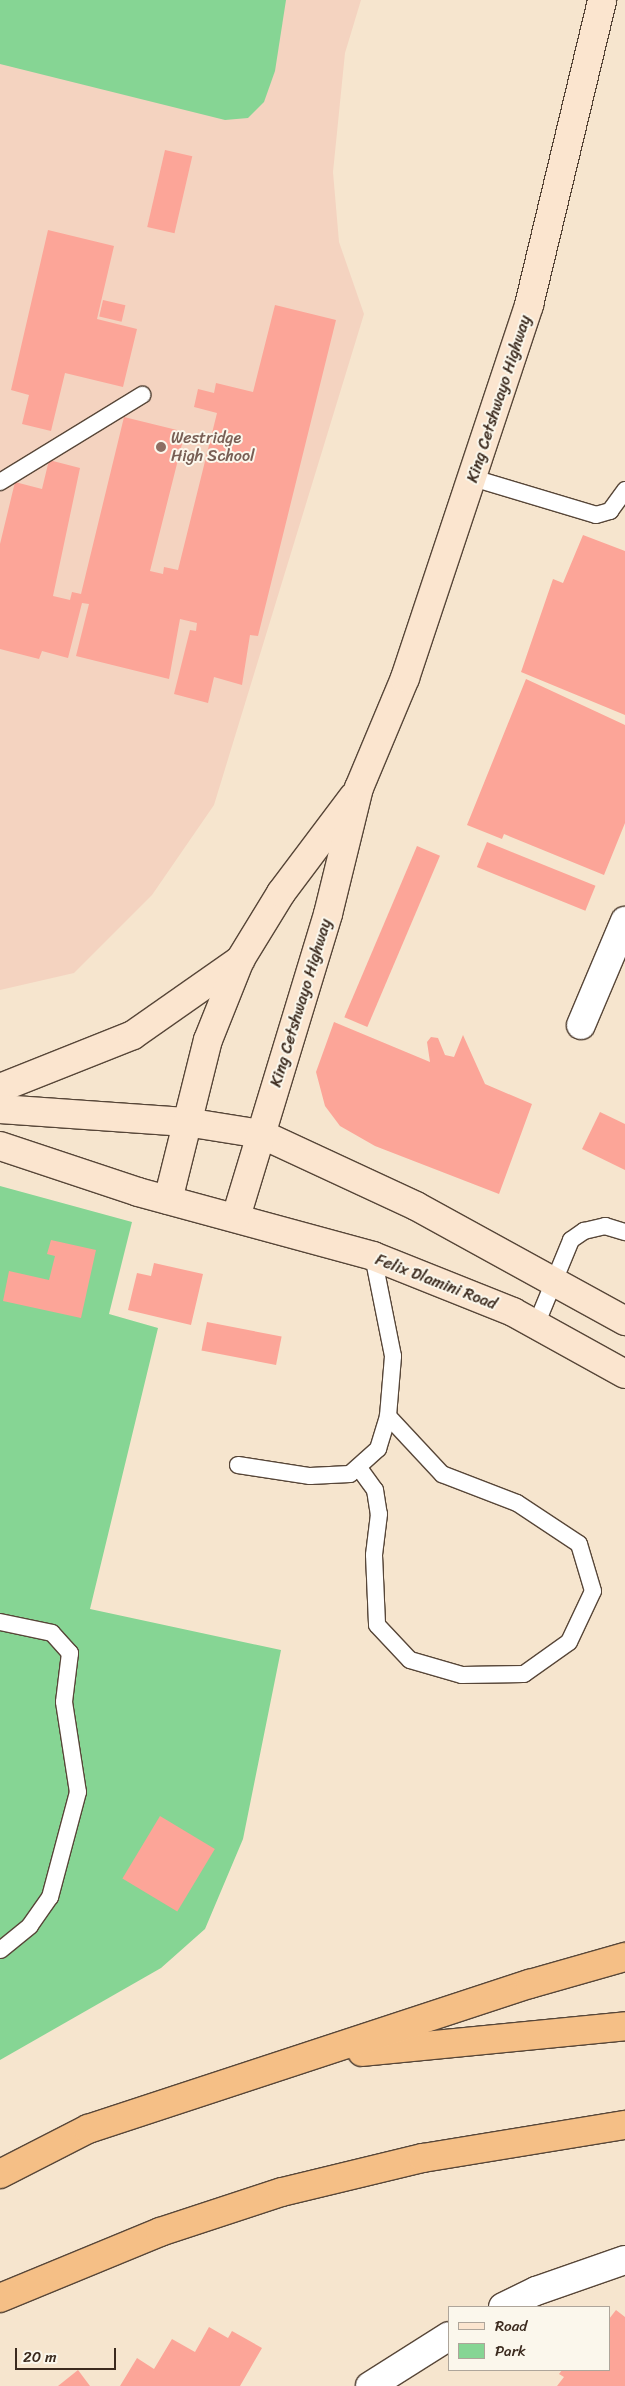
<!DOCTYPE html>
<style>
body{margin:0}
#map{position:relative;width:625px;height:2386px;overflow:hidden;background:#f6e5ce;font-family:Sriracha,sans-serif}
div>[style]{position:absolute}
.built>*{inset:0;background:#f4d3c0}
.green>*{inset:0;background:#86d594}
.building>*{inset:0;background:#fca598;transform-origin:0 0}
.roads{filter:drop-shadow(1px 0 #574638) drop-shadow(-1px 0 #574638) drop-shadow(0 1px #574638) drop-shadow(0 -1px #574638)}
.lane>*{height:16px;margin:-8px;padding:0 8px;transform-origin:8px;border-radius:8px;background:#fff}
.street>*{height:28px;margin:-14px;padding:0 14px;transform-origin:14px;border-radius:14px;background:#fff}
.secondary>*{height:28px;margin:-14px;padding:0 14px;transform-origin:14px;border-radius:14px;background:#fbe5cf}
.highway>*{height:28px;margin:-14px;padding:0 14px;transform-origin:14px;border-radius:14px;background:#f5bf86}
.dots>*{width:14px;height:14px;translate:-50% -50%;box-sizing:border-box;border:2px solid #fbf7ec;border-radius:50%}
span{translate:-50% -50%;white-space:nowrap;text-align:center;line-height:1.15;-webkit-text-stroke:4px #fbf7ec;paint-order:stroke}
.street-label{font-size:16px;color:#3b2a1e}
.education-label{font-size:16px;color:#785e54}
.left{translate:0 -50%;text-align:left}
.legend{position:absolute;left:448px;top:2306px;width:162px;height:65px;box-sizing:border-box;background:#fbf7ec;border:1px solid #aea59a;margin:0;padding:6px 9px;list-style:none;font-size:15px;color:#3b2a1e}
.legend li{display:flex;align-items:center;gap:10px;height:25px}
.legend b{width:25px;border:1px solid #aea59a}
.scale{position:absolute;left:15px;top:2348px;width:101px;height:22px;box-sizing:border-box;border:2px solid #3b2a1e;border-top:0;padding-left:6px;font-size:15px;line-height:18px;white-space:nowrap;color:#3b2a1e;-webkit-text-stroke:4px #fbf7ec;paint-order:stroke}
</style>
<div id="map">
<div class="built">
<div style="clip-path:polygon(0 0,361px 0,345px 53px,333px 172px,339px 242px,364px 314px,214px 805px,152px 895px,74px 973px,0 990px)"></div>
</div>
<div class="green">
<div style="clip-path:polygon(0 0,286px 0,275px 71px,264px 102px,248px 118px,225px 120px,0 64px)"></div>
<div style="clip-path:polygon(0 1186px,132px 1222px,109px 1314px,158px 1328px,90px 1609px,281px 1650px,243px 1839px,205px 1929px,161px 1968px,0 2060px)"></div>
</div>
<div class="building">
<div style="left:165px;top:150px;width:28px;height:79px;rotate:13deg"></div>
<div style="clip-path:polygon(48px 230px,114px 246px,97px 319px,137px 329px,123px 387px,65px 373px,51px 431px,22px 424px,29px 395px,11px 390px)"></div>
<div style="left:103px;top:300px;width:23px;height:17px;rotate:13deg"></div>
<div style="clip-path:polygon(275px 305px,336px 320px,258px 636px,250px 635px,242px 685px,214px 677px,208px 703px,174px 694px,190px 630px,196px 631px,197px 623px,180px 619px,169px 679px,76px 656px,89px 604px,82px 603px,68px 658px,42px 651px,39px 659px,0 649px,0 544px,15px 482px,42px 489px,49px 460px,80px 468px,53px 596px,70px 600px,72px 592px,81px 594px,124px 417px,185px 432px,150px 571px,163px 574px,164px 567px,178px 570px,217px 413px,194px 407px,198px 389px,214px 393px,216px 383px,253px 392px)"></div>
<div style="clip-path:polygon(583px 535px,625px 551px,625px 715px,521px 672px,553px 579px,563px 583px)"></div>
<div style="clip-path:polygon(526px 679px,625px 725px,625px 823px,604px 875px,504px 834px,502px 839px,467px 825px)"></div>
<div style="left:487px;top:842px;width:117px;height:27px;rotate:22deg"></div>
<div style="left:417px;top:846px;width:25px;height:186px;rotate:23deg"></div>
<div style="clip-path:polygon(334px 1022px,430px 1062px,427px 1042px,431px 1037px,438px 1038px,445px 1055px,454px 1057px,463px 1035px,485px 1084px,532px 1104px,499px 1194px,375px 1146px,340px 1126px,325px 1106px,316px 1072px)"></div>
<div style="clip-path:polygon(600px 1112px,625px 1124px,625px 1170px,582px 1149px)"></div>
<div style="clip-path:polygon(51px 1240px,96px 1250px,81px 1318px,3px 1301px,9px 1271px,49px 1280px,55px 1256px,47px 1254px)"></div>
<div style="clip-path:polygon(154px 1263px,203px 1274px,191px 1325px,128px 1310px,137px 1273px,151px 1276px)"></div>
<div style="left:207px;top:1322px;width:76px;height:29px;rotate:11deg"></div>
<div style="left:160px;top:1816px;width:64px;height:73px;rotate:31deg"></div>
<div style="clip-path:polygon(616px 2310px,625px 2317px,625px 2386px,557px 2386px,564px 2377px,559px 2374px,562px 2370px,609px 2370px,609px 2319px)"></div>
<div style="clip-path:polygon(209px 2327px,228px 2338px,232px 2331px,262px 2348px,240px 2386px,120px 2386px,137px 2358px,154px 2369px,172px 2339px,195px 2352px)"></div>
<div style="clip-path:polygon(78px 2370px,90px 2386px,58px 2386px)"></div>
</div>
<div class="roads">
<div class="lane">
<div style="left:473px;top:478px;width:128px;rotate:16.7deg"></div>
<div style="left:596px;top:515px;width:15px;rotate:-16deg"></div>
<div style="left:610px;top:511px;width:26px;rotate:-54deg"></div>
<div style="left:0;top:482px;width:167px;rotate:-31.5deg"></div>
<div style="left:536px;top:1325px;width:92px;rotate:-67.6deg"></div>
<div style="left:571px;top:1240px;width:16px;rotate:-35deg"></div>
<div style="left:584px;top:1231px;width:22px;rotate:-13deg"></div>
<div style="left:605px;top:1226px;width:21px;rotate:17deg"></div>
<div style="left:238px;top:1465px;width:73px;rotate:8.7deg"></div>
<div style="left:310px;top:1476px;width:40px;rotate:-2.9deg"></div>
<div style="left:350px;top:1474px;width:38px;rotate:-42deg"></div>
<div style="left:378px;top:1449px;width:34px;rotate:-73deg"></div>
<div style="left:388px;top:1416px;width:60px;rotate:-85.2deg"></div>
<div style="left:393px;top:1356px;width:102px;rotate:-101.3deg"></div>
<div style="left:359px;top:1468px;width:27px;rotate:54deg"></div>
<div style="left:375px;top:1490px;width:24px;rotate:81deg"></div>
<div style="left:379px;top:1514px;width:41px;rotate:97deg"></div>
<div style="left:374px;top:1555px;width:70px;rotate:87.5deg"></div>
<div style="left:377px;top:1625px;width:48px;rotate:46.7deg"></div>
<div style="left:410px;top:1660px;width:54px;rotate:16.1deg"></div>
<div style="left:462px;top:1675px;width:62px;rotate:-0.9deg"></div>
<div style="left:524px;top:1674px;width:55px;rotate:-35.4deg"></div>
<div style="left:569px;top:1642px;width:56px;rotate:-64.8deg"></div>
<div style="left:593px;top:1591px;width:49px;rotate:-106.6deg"></div>
<div style="left:579px;top:1544px;width:74px;rotate:-146.5deg"></div>
<div style="left:517px;top:1503px;width:80px;rotate:-158.9deg"></div>
<div style="left:442px;top:1474px;width:79px;rotate:-133deg"></div>
<div style="left:0;top:1622px;width:53px;rotate:11.9deg"></div>
<div style="left:52px;top:1633px;width:27px;rotate:48deg"></div>
<div style="left:70px;top:1653px;width:49px;rotate:97deg"></div>
<div style="left:64px;top:1702px;width:91px;rotate:81.2deg"></div>
<div style="left:78px;top:1792px;width:109px;rotate:104.9deg"></div>
<div style="left:50px;top:1897px;width:35px;rotate:125deg"></div>
<div style="left:30px;top:1926px;width:38px;rotate:141deg"></div>
</div>
<div class="street">
<div style="left:581px;top:1025px;width:113px;rotate:-67.1deg"></div>
<div style="left:503px;top:2307px;width:37px;rotate:-26deg"></div>
<div style="left:536px;top:2291px;width:94px;rotate:-19.2deg"></div>
<div style="left:370px;top:2386px;width:93px;rotate:-32.3deg"></div>
</div>
<div class="secondary">
<div style="left:0;top:1088px;width:143px;rotate:-21.7deg"></div>
<div style="left:133px;top:1035px;width:131px;rotate:-35deg"></div>
<div style="left:0;top:1109px;width:186px;rotate:4deg"></div>
<div style="left:186px;top:1122px;width:76px;rotate:9.1deg"></div>
<div style="left:261px;top:1134px;width:171px;rotate:24.9deg"></div>
<div style="left:416px;top:1206px;width:239px;rotate:28.8deg"></div>
<div style="left:0;top:1146px;width:145px;rotate:18.4deg"></div>
<div style="left:138px;top:1192px;width:244px;rotate:15.2deg"></div>
<div style="left:373px;top:1256px;width:151px;rotate:21.8deg"></div>
<div style="left:513px;top:1312px;width:128px;rotate:29deg"></div>
<div style="left:168px;top:1200px;width:165px;rotate:-76deg"></div>
<div style="left:208px;top:1040px;width:86px;rotate:-68.2deg"></div>
<div style="left:240px;top:960px;width:79px;rotate:-58.5deg"></div>
<div style="left:281px;top:893px;width:120px;rotate:-53.1deg"></div>
<div style="left:236px;top:1217px;width:317px;rotate:-73.1deg"></div>
<div style="left:328px;top:914px;width:130px;rotate:-76.2deg"></div>
<div style="left:359px;top:788px;width:119px;rotate:-67.3deg"></div>
<div style="left:405px;top:678px;width:393px;rotate:-71.6deg"></div>
<div style="left:529px;top:305px;width:314px;rotate:-76.5deg"></div>
</div>
<div class="highway">
<div style="left:362px;top:2052px;width:264px;rotate:-5.6deg"></div>
<div style="left:0;top:2174px;width:99px;rotate:-27.1deg"></div>
<div style="left:88px;top:2129px;width:465px;rotate:-18.2deg"></div>
<div style="left:530px;top:1984px;width:99px;rotate:-15.9deg"></div>
<div style="left:0;top:2298px;width:173px;rotate:-22.4deg"></div>
<div style="left:160px;top:2232px;width:128px;rotate:-18.2deg"></div>
<div style="left:282px;top:2192px;width:145px;rotate:-13.6deg"></div>
<div style="left:423px;top:2158px;width:205px;rotate:-9.3deg"></div>
</div>
</div>
<div class="dots">
<div style="left:161px;top:447px;background:#8d6e63"></div>
</div>
<div class="street-label">
<span style="left:499px;top:399px;rotate:-72deg">King Cetshwayo Highway</span>
<span style="left:301px;top:1003px;rotate:-73deg">King Cetshwayo Highway</span>
<span style="left:436px;top:1282px;rotate:21deg">Felix Dlamini Road</span>
</div>
<div class="education-label">
<span class="left" style="left:171px;top:447px">Westridge<br>High School</span>
</div>
<ul class="legend">
<li><b style="height:6px;background:#fbe5cf"></b>Road</li>
<li><b style="height:14px;background:#86d594"></b>Park</li>
</ul>
<div class="scale">20 m</div>
</div>
